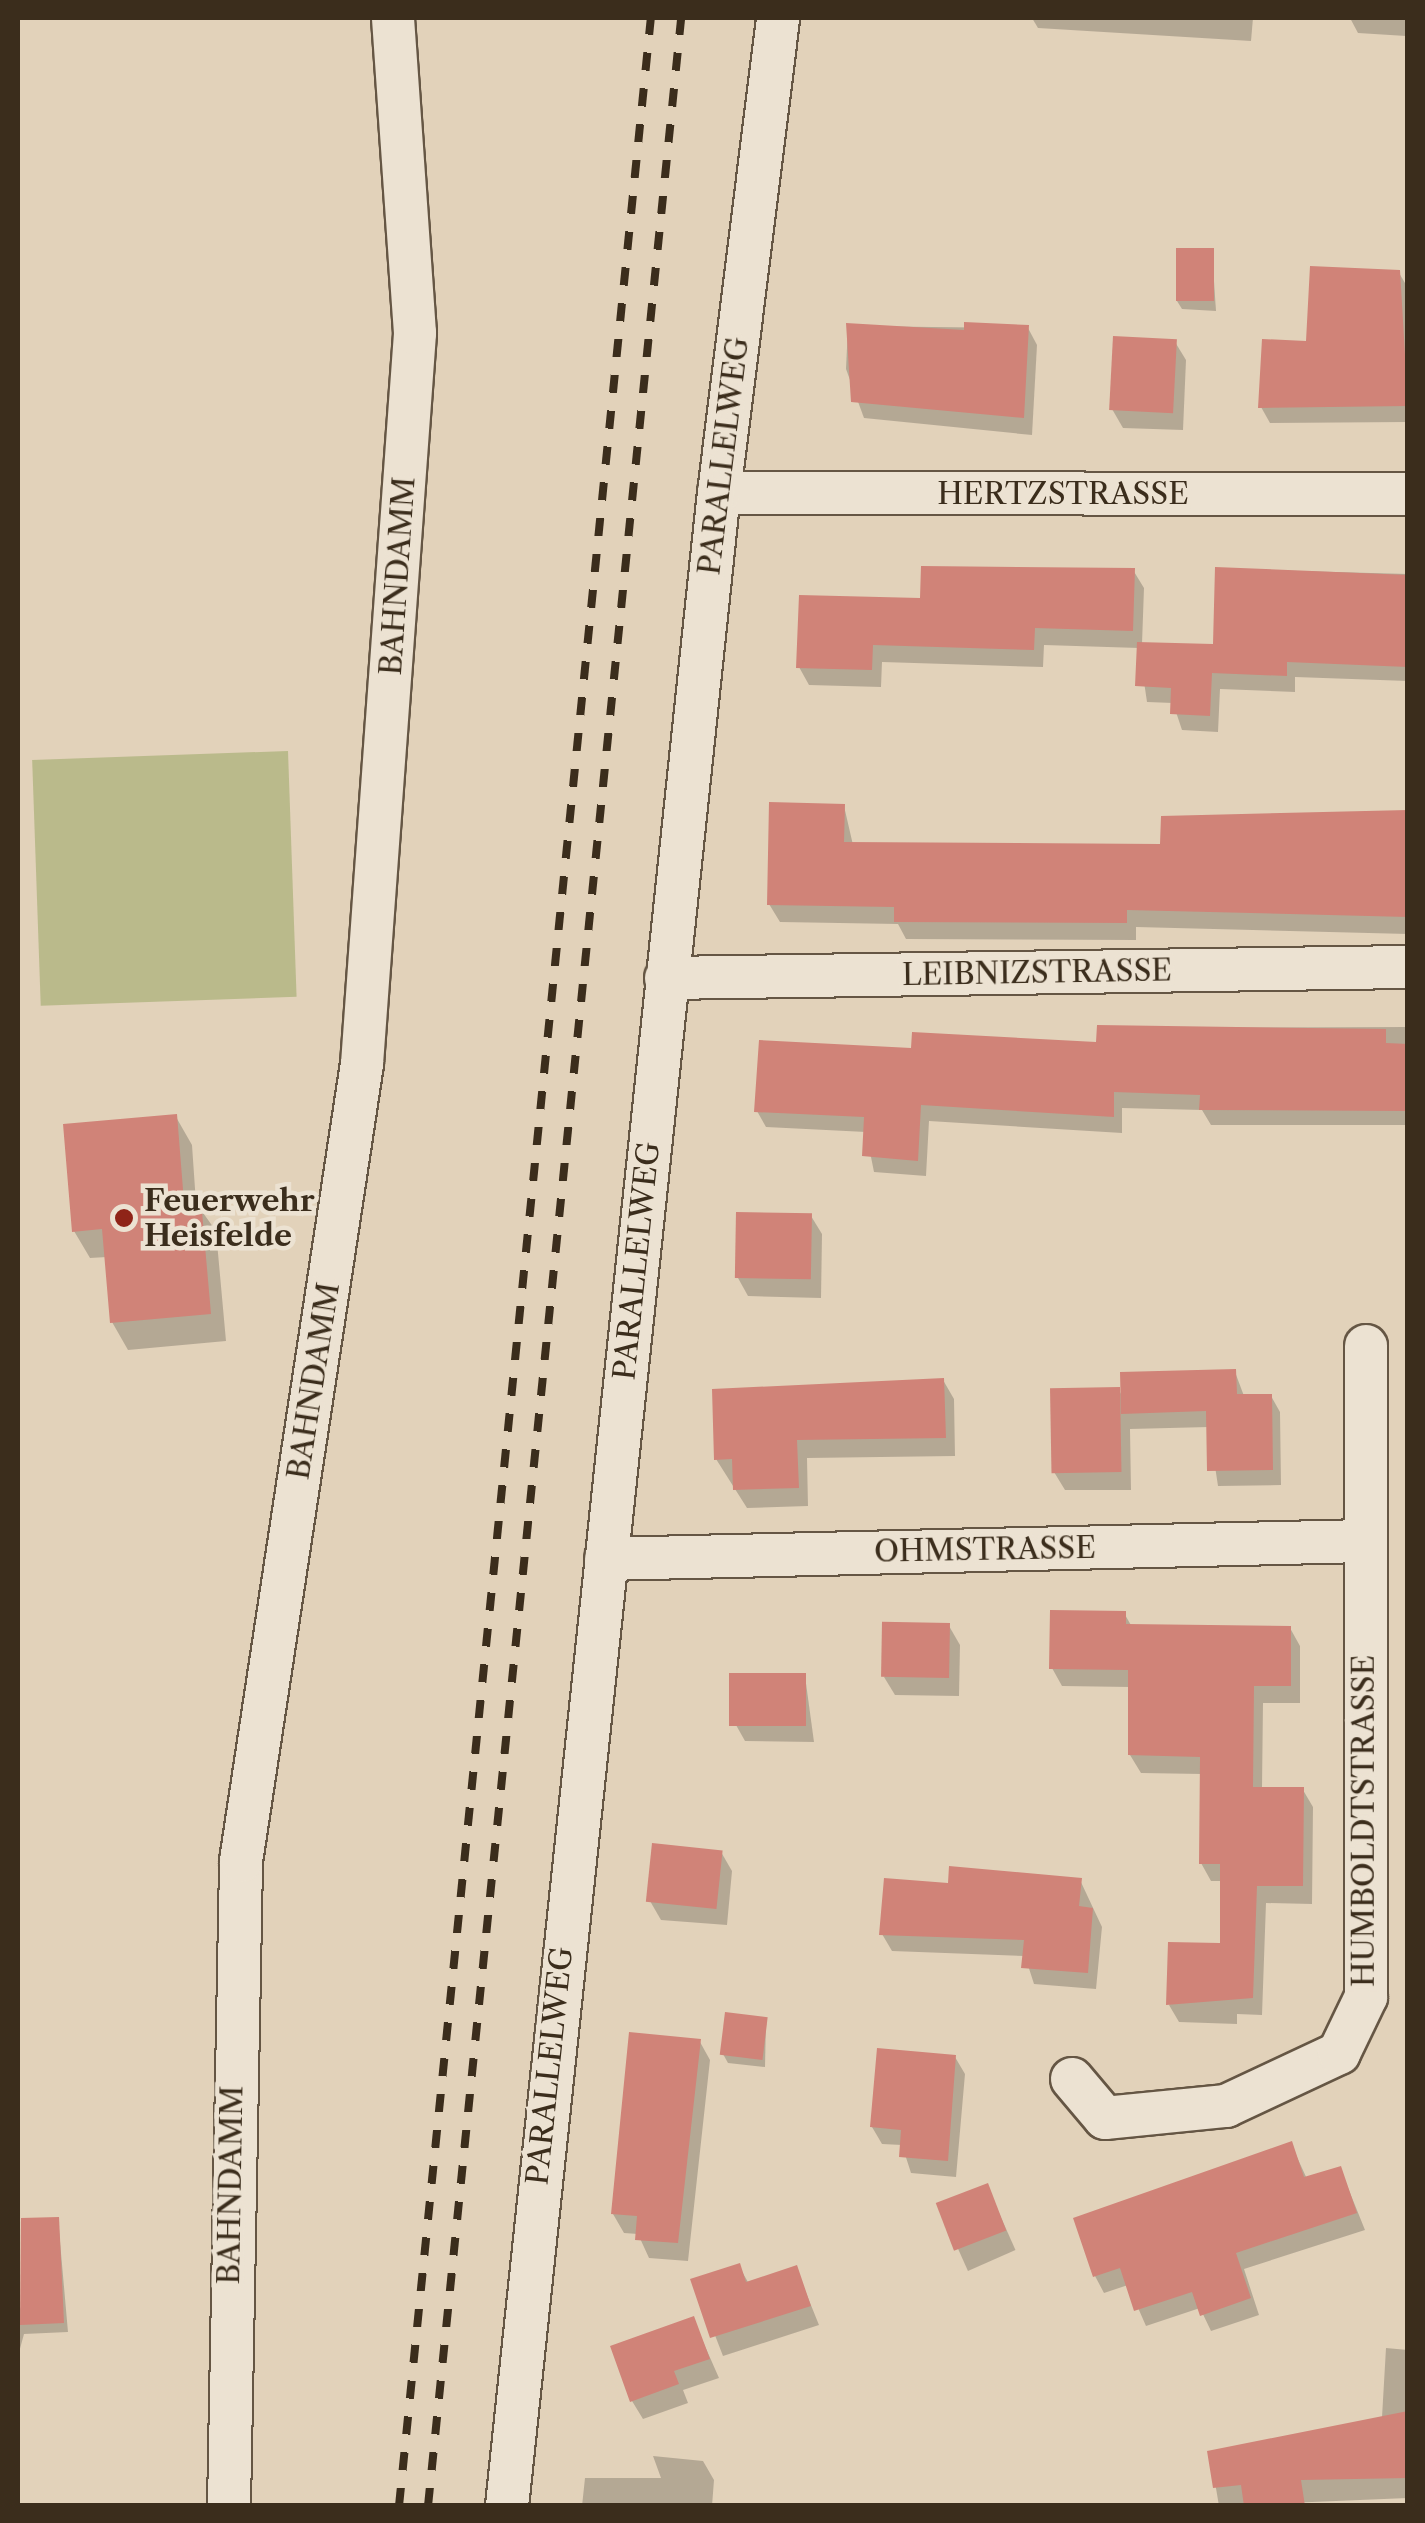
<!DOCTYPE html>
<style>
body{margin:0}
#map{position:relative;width:1425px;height:2523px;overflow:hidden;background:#e2d2ba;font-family:"Libre Caslon Text",serif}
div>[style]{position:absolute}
.green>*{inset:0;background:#baba8b;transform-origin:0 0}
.shadow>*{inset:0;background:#0003;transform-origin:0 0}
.building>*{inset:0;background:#d08378;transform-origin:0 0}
.roads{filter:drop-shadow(2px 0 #655644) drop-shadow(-2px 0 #655644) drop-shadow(0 2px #655644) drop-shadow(0 -2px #655644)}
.street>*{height:42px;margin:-21px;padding:0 21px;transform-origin:21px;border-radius:21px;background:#ece2d2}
.rail>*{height:8px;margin-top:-4px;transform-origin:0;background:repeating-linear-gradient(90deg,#3b2d1c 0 18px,transparent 0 36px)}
.dots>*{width:28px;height:28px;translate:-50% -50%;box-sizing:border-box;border:5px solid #ece2d2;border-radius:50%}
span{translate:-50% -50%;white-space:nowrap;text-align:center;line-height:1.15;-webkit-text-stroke:9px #ece2d2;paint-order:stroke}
.street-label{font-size:30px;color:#3b2d1c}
.poi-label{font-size:30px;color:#3b2d1c;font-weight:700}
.left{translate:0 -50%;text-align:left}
.frame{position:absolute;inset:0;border:20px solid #3b2d1c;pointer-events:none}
</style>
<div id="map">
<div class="green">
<div style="left:288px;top:751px;width:246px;height:256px;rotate:88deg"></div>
</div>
<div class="shadow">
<div style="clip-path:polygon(1032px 18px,1253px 18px,1251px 41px,1038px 28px)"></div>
<div style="clip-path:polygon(1350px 18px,1407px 18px,1406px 36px,1358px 33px)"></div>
<div style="clip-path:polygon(1212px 251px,1216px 311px,1182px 309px,1177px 301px)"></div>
<div style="clip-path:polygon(1399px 273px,1408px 288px,1408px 422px,1270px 423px,1261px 407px,1309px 344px)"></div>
<div style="clip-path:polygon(848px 326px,1028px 328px,1037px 345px,1032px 435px,864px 418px,846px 369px)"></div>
<div style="clip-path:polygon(1175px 342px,1186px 360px,1183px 430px,1123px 428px,1112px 409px)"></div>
<div style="clip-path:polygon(1218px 569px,1408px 574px,1408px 681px,1295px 677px,1295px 692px,1220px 689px,1218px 732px,1182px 730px,1173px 703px,1147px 702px,1139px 648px,1044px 645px,1043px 667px,882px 662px,881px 687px,809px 685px,799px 667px,923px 601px,1133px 570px,1144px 588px,1142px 644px,1215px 647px)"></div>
<div style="clip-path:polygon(844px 806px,853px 845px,1162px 846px,1408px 814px,1408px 934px,1136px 927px,1136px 940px,906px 939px,898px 924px,780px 922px,769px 904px)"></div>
<div style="clip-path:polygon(1408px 1027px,1408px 1125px,1211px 1125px,1202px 1110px,1122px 1108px,1122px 1133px,929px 1121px,926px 1176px,874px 1172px,866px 1132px,766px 1127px,757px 1111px,914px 1050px,1099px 1045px,1099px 1028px)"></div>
<div style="clip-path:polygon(176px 1117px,192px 1145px,196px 1203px,216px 1231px,226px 1341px,128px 1350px,112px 1322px,107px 1257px,90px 1258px,74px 1231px)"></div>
<div style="clip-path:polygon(811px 1216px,822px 1234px,821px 1298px,748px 1296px,738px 1278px)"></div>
<div style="clip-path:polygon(1235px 1372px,1244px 1396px,1271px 1396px,1280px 1412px,1281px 1485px,1218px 1486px,1209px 1427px,1130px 1429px,1131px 1490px,1065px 1490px,1054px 1472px,1119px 1390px,1123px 1398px)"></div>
<div style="clip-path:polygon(943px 1380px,954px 1399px,955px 1456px,807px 1458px,808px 1506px,747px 1508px,716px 1459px)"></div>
<div style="clip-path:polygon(1124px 1613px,1132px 1627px,1290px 1628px,1300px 1646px,1300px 1703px,1263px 1703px,1262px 1789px,1303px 1790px,1313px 1807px,1312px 1904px,1266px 1903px,1262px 2015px,1237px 2014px,1237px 2024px,1179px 2022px,1169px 2005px,1222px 1946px,1223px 1881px,1211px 1881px,1201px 1863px,1202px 1774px,1141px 1773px,1130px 1755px,1130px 1687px,1062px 1686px,1052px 1668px)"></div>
<div style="clip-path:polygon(949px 1626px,960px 1645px,959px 1696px,895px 1695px,884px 1677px)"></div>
<div style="clip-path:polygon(805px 1676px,814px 1742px,745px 1741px,736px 1725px)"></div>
<div style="clip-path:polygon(721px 1852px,732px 1871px,727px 1925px,661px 1920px,650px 1901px)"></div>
<div style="clip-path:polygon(1080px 1880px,1102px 1927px,1096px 1989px,1034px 1984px,1025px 1956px,892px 1951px,882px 1934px,951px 1885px)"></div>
<div style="clip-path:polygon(766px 2019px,765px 2067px,728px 2063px,723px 2054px)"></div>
<div style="clip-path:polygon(700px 2042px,710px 2060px,688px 2261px,649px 2258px,638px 2234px,624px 2233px,613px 2214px)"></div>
<div style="clip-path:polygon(955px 2057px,965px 2074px,956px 2177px,911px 2173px,902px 2145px,882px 2144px,872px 2127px)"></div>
<div style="clip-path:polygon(1291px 2144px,1307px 2179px,1340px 2168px,1365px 2230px,1244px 2269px,1259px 2315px,1211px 2331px,1200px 2308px,1146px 2326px,1128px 2285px,1104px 2293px,1095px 2276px)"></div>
<div style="left:987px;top:2186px;width:70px;height:52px;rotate:66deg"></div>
<div style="clip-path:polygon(58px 2219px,68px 2332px,24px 2334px,18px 2356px,18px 2314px)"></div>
<div style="clip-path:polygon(739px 2266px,749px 2284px,796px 2268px,819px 2325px,723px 2356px,694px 2281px)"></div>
<div style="clip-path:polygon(693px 2319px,719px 2378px,683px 2390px,688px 2403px,643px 2419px,632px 2401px)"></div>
<div style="clip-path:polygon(1386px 2348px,1408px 2350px,1408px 2498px,1219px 2506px,1210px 2453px,1382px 2417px)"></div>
<div style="clip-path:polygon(653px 2456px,703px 2461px,714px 2480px,712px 2506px,582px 2506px,585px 2478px,661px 2478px)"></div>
</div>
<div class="building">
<div style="left:1176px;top:248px;width:38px;height:53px"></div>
<div style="clip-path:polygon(1310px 266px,1400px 270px,1408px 406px,1258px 408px,1262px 339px,1306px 341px)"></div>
<div style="clip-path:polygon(964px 322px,1029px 325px,1024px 418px,851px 402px,846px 323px,964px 330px)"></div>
<div style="left:1113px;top:336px;width:64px;height:74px;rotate:3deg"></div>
<div style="clip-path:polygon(921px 566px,1135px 568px,1133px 631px,1035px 628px,1034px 650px,873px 645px,872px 670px,796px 668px,799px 595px,920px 598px)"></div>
<div style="clip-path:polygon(1215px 567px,1408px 575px,1408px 667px,1287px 662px,1287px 676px,1212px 673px,1210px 716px,1170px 714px,1171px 688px,1135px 686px,1137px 642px,1213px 644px)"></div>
<div style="clip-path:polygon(769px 802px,845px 804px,844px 842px,1160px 844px,1161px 816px,1408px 810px,1408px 917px,1127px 910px,1127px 923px,894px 922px,894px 907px,767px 905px)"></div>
<div style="clip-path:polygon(1097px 1025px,1386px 1029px,1386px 1043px,1408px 1044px,1408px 1111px,1199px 1110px,1200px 1095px,1114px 1092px,1114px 1117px,921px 1105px,918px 1161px,862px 1156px,864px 1117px,754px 1112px,759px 1040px,911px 1048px,912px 1032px,1096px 1042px)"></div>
<div style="clip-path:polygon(177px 1114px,184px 1202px,201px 1200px,211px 1314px,110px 1323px,102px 1229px,72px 1232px,63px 1124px)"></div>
<div style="left:736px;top:1212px;width:76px;height:66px;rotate:1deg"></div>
<div style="clip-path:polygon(1236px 1369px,1237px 1394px,1272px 1394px,1273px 1470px,1207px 1471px,1206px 1411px,1121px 1414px,1120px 1372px)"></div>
<div style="clip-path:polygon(944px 1378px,946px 1438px,797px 1440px,799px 1488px,733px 1490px,732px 1459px,714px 1460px,712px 1389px)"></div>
<div style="left:1120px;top:1387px;width:85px;height:70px;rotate:89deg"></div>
<div style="clip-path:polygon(1050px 1610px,1126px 1611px,1126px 1624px,1291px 1626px,1291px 1686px,1254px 1686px,1253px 1787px,1304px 1787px,1303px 1886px,1257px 1886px,1253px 1998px,1166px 2005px,1168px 1942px,1220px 1943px,1220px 1864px,1199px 1864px,1200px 1757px,1128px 1755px,1128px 1670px,1049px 1669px)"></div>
<div style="left:950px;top:1623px;width:55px;height:68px;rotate:91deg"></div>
<div style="left:729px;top:1673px;width:77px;height:53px"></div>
<div style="left:652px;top:1843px;width:71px;height:59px;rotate:6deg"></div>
<div style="clip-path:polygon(949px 1866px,1082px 1878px,1079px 1906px,1093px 1908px,1088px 1973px,1021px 1968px,1024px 1940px,879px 1935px,884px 1878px,948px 1883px)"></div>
<div style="left:725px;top:2012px;width:43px;height:43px;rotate:7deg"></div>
<div style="clip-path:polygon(629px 2032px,701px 2039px,678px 2243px,635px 2240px,637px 2216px,611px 2214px)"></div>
<div style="clip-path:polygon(877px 2048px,956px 2055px,948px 2161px,899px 2157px,901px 2130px,870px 2127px)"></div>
<div style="clip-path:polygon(1292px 2141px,1304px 2177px,1341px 2166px,1357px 2213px,1236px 2253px,1251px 2298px,1200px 2316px,1192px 2292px,1134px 2311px,1120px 2268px,1093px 2277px,1073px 2218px)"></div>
<div style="left:988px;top:2183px;width:51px;height:56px;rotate:69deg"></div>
<div style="clip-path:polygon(59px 2217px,64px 2323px,20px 2325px,21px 2218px)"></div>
<div style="clip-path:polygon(740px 2263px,746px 2282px,797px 2265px,811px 2306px,710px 2338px,690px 2279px)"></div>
<div style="clip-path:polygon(694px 2316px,710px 2359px,674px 2371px,679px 2384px,630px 2402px,610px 2346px)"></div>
<div style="clip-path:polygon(1408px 2411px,1408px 2478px,1301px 2480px,1305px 2506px,1244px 2506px,1241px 2485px,1213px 2488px,1207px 2451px)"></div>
</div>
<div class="roads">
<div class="street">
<div style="left:719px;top:493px;width:689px;rotate:0.08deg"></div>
<div style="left:666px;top:978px;width:742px;rotate:-0.85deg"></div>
<div style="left:606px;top:1559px;width:758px;rotate:-1.36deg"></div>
<div style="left:1072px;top:2079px;width:51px;rotate:49.8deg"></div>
<div style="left:1105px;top:2118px;width:122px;rotate:-5.7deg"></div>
<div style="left:1226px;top:2106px;width:125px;rotate:-25.1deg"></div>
<div style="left:1339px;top:2053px;width:62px;rotate:-64.3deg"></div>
<div style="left:1366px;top:1997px;width:651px;rotate:-90deg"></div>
<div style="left:229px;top:2506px;width:645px;rotate:-88.93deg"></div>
<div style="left:241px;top:1861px;width:806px;rotate:-81.37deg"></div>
<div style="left:362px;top:1064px;width:733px;rotate:-85.85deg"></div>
<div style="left:415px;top:333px;width:316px;rotate:-94deg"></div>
<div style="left:507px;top:2506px;width:2024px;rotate:-83.99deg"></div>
<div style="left:719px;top:493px;width:479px;rotate:-82.9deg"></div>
</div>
</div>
<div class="rail">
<div style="left:399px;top:2506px;width:2501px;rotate:-84.22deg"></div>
<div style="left:428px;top:2506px;width:2501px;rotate:-84.19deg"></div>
</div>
<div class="dots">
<div style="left:124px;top:1218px;background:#8f2418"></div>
</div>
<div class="street-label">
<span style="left:724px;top:456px;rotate:-83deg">PARALLELWEG</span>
<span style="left:1063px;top:494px">HERTZSTRASSE</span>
<span style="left:398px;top:576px;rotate:-86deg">BAHNDAMM</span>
<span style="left:1037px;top:973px;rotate:-1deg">LEIBNIZSTRASSE</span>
<span style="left:637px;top:1261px;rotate:-84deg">PARALLELWEG</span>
<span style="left:314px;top:1381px;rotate:-81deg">BAHNDAMM</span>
<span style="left:985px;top:1550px;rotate:-1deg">OHMSTRASSE</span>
<span style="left:1364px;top:1821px;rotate:-90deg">HUMBOLDTSTRASSE</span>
<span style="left:550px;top:2066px;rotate:-84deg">PARALLELWEG</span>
<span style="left:231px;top:2185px;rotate:-89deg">BAHNDAMM</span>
</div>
<div class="poi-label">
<span class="left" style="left:144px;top:1218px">Feuerwehr<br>Heisfelde</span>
</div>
<div class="frame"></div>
</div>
